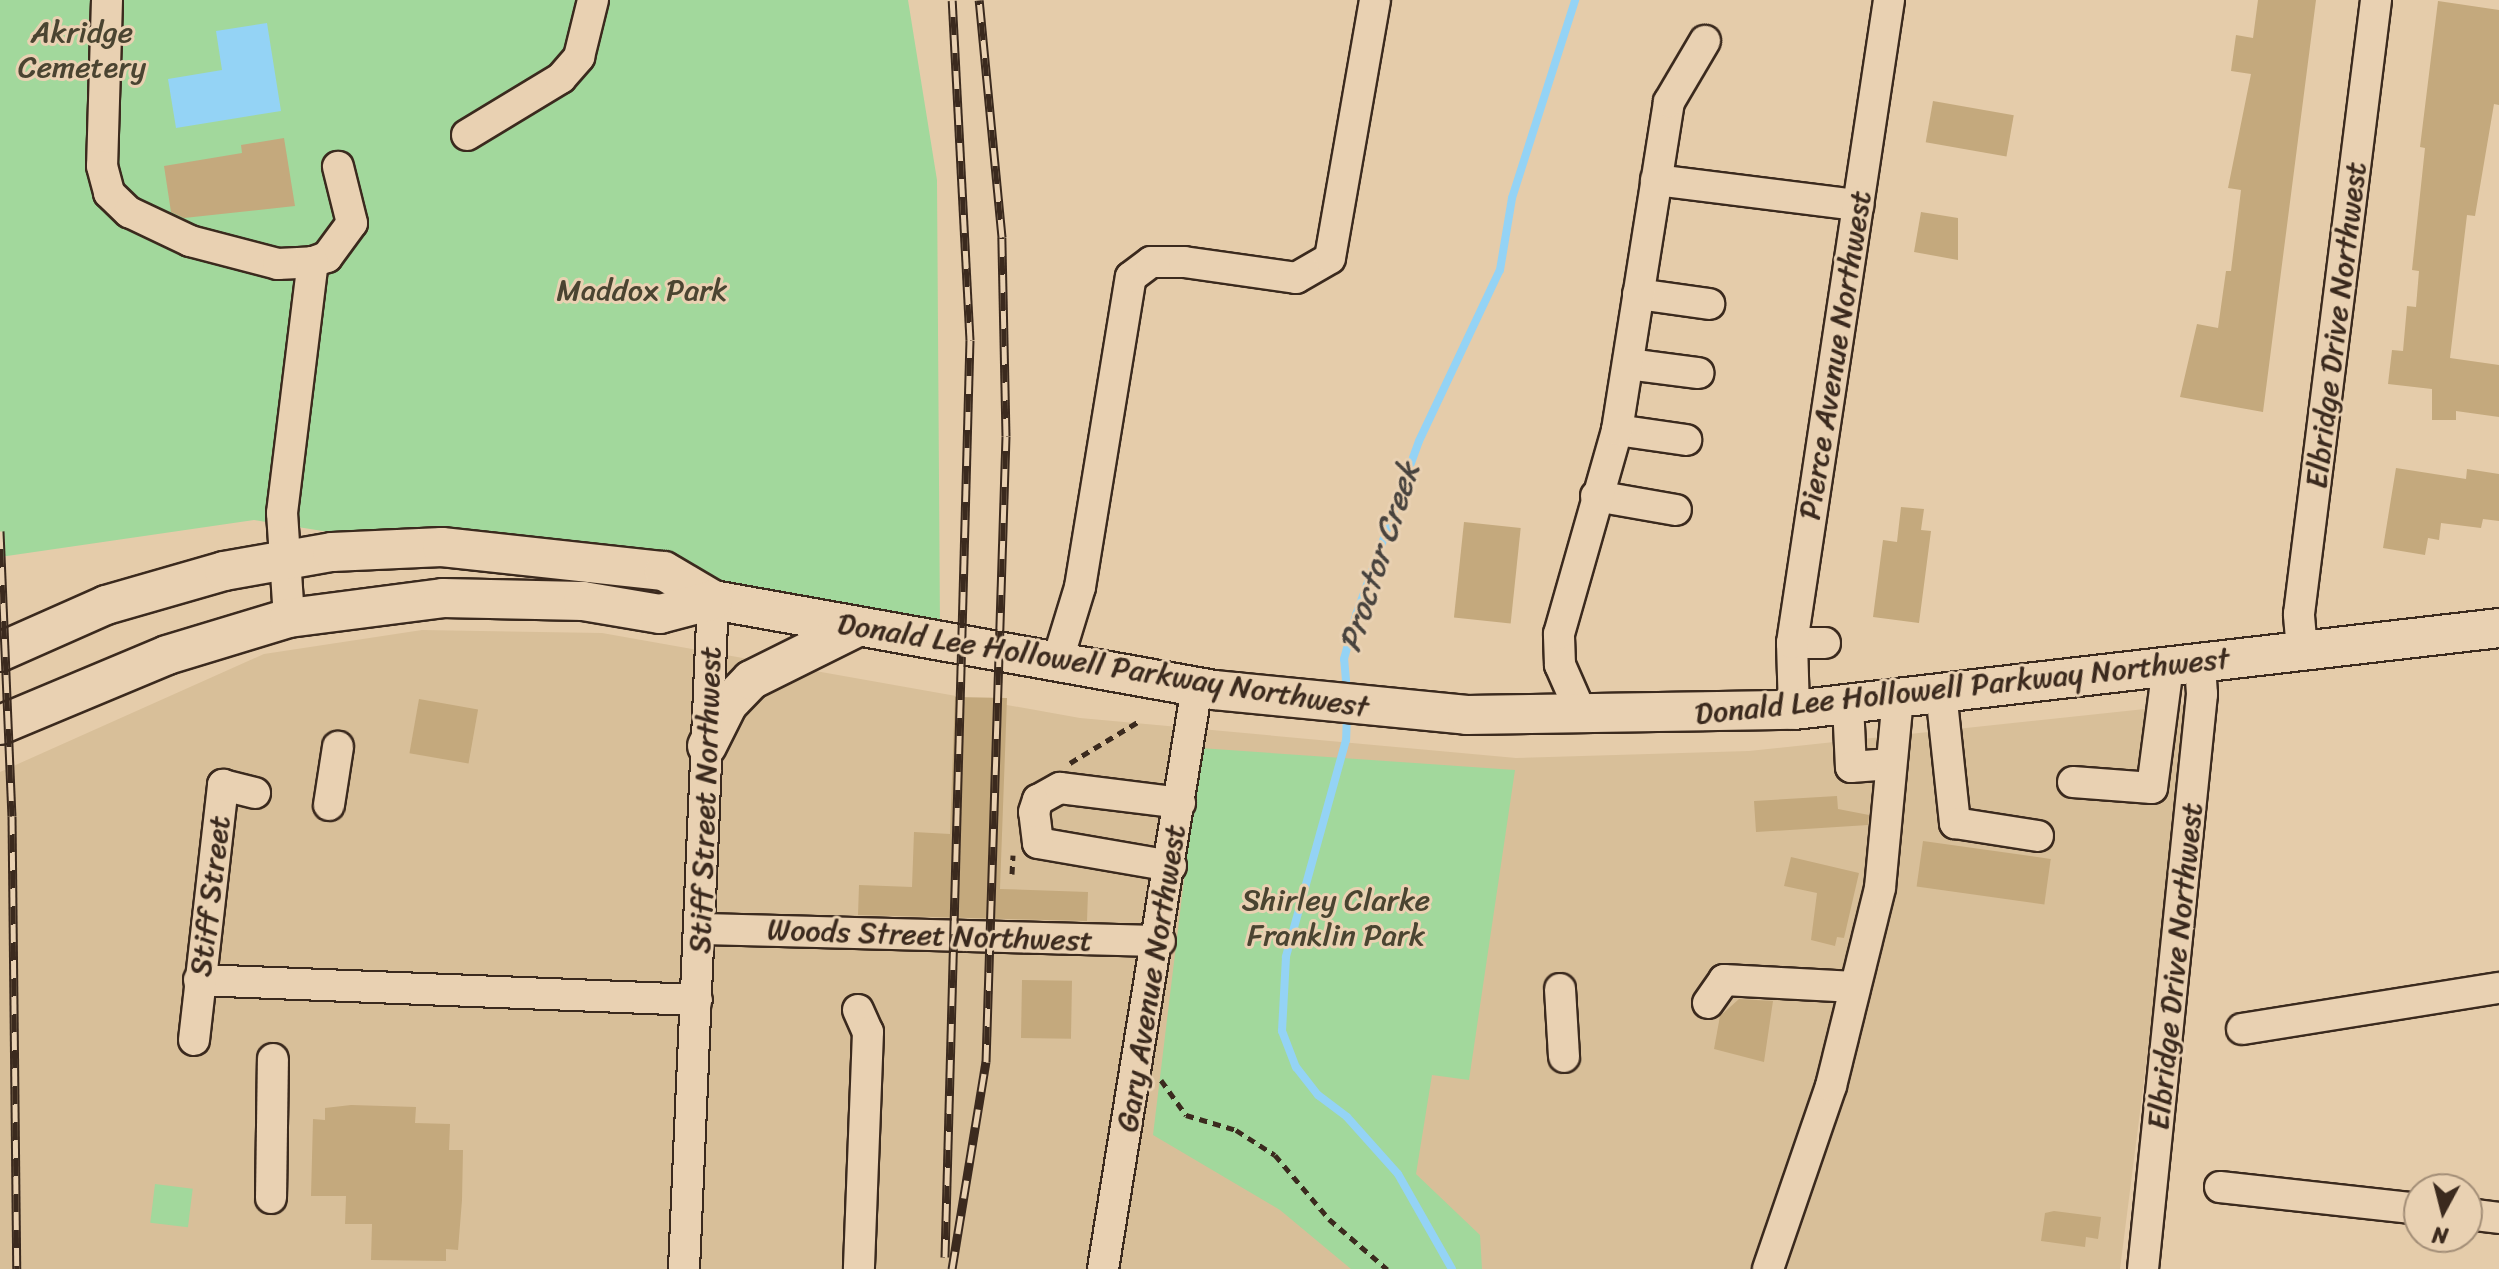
<!DOCTYPE html>
<style>
body{margin:0}
#map{position:relative;width:2499px;height:1269px;overflow:hidden;background:#e5ccaa;font-family:Sriracha,sans-serif}
div>[style]{position:absolute}
.built>*{inset:0;background:#d8bf99}
.green>*{inset:0;background:#a2d89c;transform-origin:0 0}
.water>*{inset:0;background:#94d3f5}
.stream>*{height:8px;margin:-4px;padding:0 4px;transform-origin:4px;border-radius:4px;background:#94d3f5}
.building>*{inset:0;background:#c4a97d;transform-origin:0 0}
.path>*{height:5px;margin-top:-2.5px;transform-origin:0;background:repeating-linear-gradient(90deg,#3b2a1e 0 8px,transparent 0 14px)}
.roads{filter:drop-shadow(2px 0 #3b2a1e) drop-shadow(-2px 0 #3b2a1e) drop-shadow(0 2px #3b2a1e) drop-shadow(0 -2px #3b2a1e)}
.minor>*{height:30px;margin:-15px;padding:0 15px;transform-origin:15px;border-radius:15px;background:#e9d1b2}
.major>*{height:38px;margin:-19px;padding:0 19px;transform-origin:19px;border-radius:19px;background:#e9d1b2}
.rail>*{height:9px;margin-top:-4.5px;transform-origin:0;background:repeating-linear-gradient(90deg,#e9d1b2 0 18px,#3b2a1e 0 36px);box-sizing:border-box;border-block:2px solid #3b2a1e}
span{translate:-50% -50%;white-space:nowrap;text-align:center;line-height:1.15;-webkit-text-stroke:6px #e9d1b2;paint-order:stroke}
.park-label{font-size:30px;color:#4a4431}
.street-label{font-size:30px;color:#3b2a1e}
.water-label{font-size:32px;color:#48433e;font-style:italic}
.north{position:absolute;left:2403px;top:1173px;width:80px;height:80px;box-sizing:border-box;background:#e9d1b2;border:2px solid #a38e77;border-radius:50%;rotate:187deg;font-size:22px;font-weight:700;line-height:32px;text-align:center;color:#3b2a1e}
.north::after{content:'';display:block;margin:auto;width:28px;height:36px;background:#3b2a1e;clip-path:polygon(50% 0,100% 100%,50% 72%,0 100%)}
</style>
<div id="map">
<div class="built">
<div style="clip-path:polygon(422px 630px,602px 633px,1080px 718px,1516px 758px,1749px 751px,2192px 704px,2120px 1269px,0 1269px,0 772px,264px 654px)"></div>
</div>
<div class="green">
<div style="clip-path:polygon(0 0,908px 0,937px 180px,940px 630px,254px 520px,0 557px)"></div>
<div style="clip-path:polygon(1200px 748px,1515px 770px,1469px 1080px,1432px 1075px,1416px 1174px,1480px 1235px,1482px 1269px,1351px 1269px,1280px 1210px,1153px 1135px)"></div>
<div style="left:155px;top:1184px;width:38px;height:39px;rotate:7deg"></div>
</div>
<div class="water">
<div style="clip-path:polygon(267px 23px,281px 111px,176px 128px,168px 79px,222px 70px,216px 31px)"></div>
</div>
<div class="stream">
<div style="left:1347px;top:692px;width:33px;rotate:-95deg"></div>
<div style="left:1344px;top:659px;width:46px;rotate:-74.7deg"></div>
<div style="left:1356px;top:615px;width:185px;rotate:-70.1deg"></div>
<div style="left:1419px;top:441px;width:189px;rotate:-64.7deg"></div>
<div style="left:1500px;top:270px;width:73px;rotate:-80.5deg"></div>
<div style="left:1512px;top:198px;width:208px;rotate:-72.3deg"></div>
<div style="left:1347px;top:714px;width:26px;rotate:92deg"></div>
<div style="left:1346px;top:740px;width:225px;rotate:105.5deg"></div>
<div style="left:1286px;top:957px;width:74px;rotate:93.1deg"></div>
<div style="left:1282px;top:1031px;width:39px;rotate:69deg"></div>
<div style="left:1296px;top:1067px;width:36px;rotate:52deg"></div>
<div style="left:1318px;top:1095px;width:36px;rotate:37deg"></div>
<div style="left:1347px;top:1117px;width:76px;rotate:48.2deg"></div>
<div style="left:1398px;top:1174px;width:109px;rotate:60.4deg"></div>
</div>
<div class="building">
<div style="clip-path:polygon(2258px 0,2316px 0,2263px 412px,2180px 397px,2197px 324px,2218px 328px,2226px 271px,2231px 271px,2241px 190px,2228px 188px,2251px 74px,2231px 71px,2236px 35px,2253px 38px)"></div>
<div style="clip-path:polygon(2438px 1px,2499px 10px,2499px 105px,2494px 104px,2475px 216px,2467px 215px,2450px 358px,2499px 365px,2499px 417px,2456px 411px,2456px 420px,2432px 420px,2432px 389px,2388px 384px,2392px 350px,2403px 351px,2407px 306px,2416px 307px,2419px 271px,2412px 270px,2425px 148px,2420px 147px)"></div>
<div style="left:1933px;top:101px;width:82px;height:42px;rotate:10deg"></div>
<div style="clip-path:polygon(284px 138px,295px 206px,184px 218px,171px 212px,164px 166px,242px 153px,241px 145px)"></div>
<div style="clip-path:polygon(1921px 212px,1958px 218px,1958px 260px,1914px 252px)"></div>
<div style="clip-path:polygon(2396px 468px,2466px 479px,2467px 469px,2499px 474px,2499px 521px,2483px 519px,2481px 528px,2441px 523px,2439px 540px,2428px 538px,2425px 555px,2383px 548px)"></div>
<div style="clip-path:polygon(1901px 507px,1924px 509px,1921px 530px,1931px 531px,1919px 623px,1873px 617px,1883px 540px,1897px 542px)"></div>
<div style="left:1464px;top:522px;width:57px;height:96px;rotate:6deg"></div>
<div style="clip-path:polygon(955px 697px,1007px 698px,1000px 889px,1088px 892px,1087px 921px,858px 915px,859px 885px,912px 887px,914px 832px,950px 834px)"></div>
<div style="left:419px;top:699px;width:60px;height:55px;rotate:10deg"></div>
<div style="clip-path:polygon(1837px 796px,1838px 809px,1869px 815px,1868px 825px,1756px 832px,1754px 801px)"></div>
<div style="left:1923px;top:841px;width:129px;height:46px;rotate:8deg"></div>
<div style="clip-path:polygon(1791px 857px,1859px 873px,1844px 938px,1837px 937px,1835px 946px,1811px 940px,1817px 893px,1784px 886px)"></div>
<div style="left:1022px;top:980px;width:50px;height:58px;rotate:1deg"></div>
<div style="clip-path:polygon(1739px 999px,1773px 1001px,1764px 1062px,1714px 1049px,1720px 1016px)"></div>
<div style="clip-path:polygon(351px 1105px,416px 1107px,415px 1123px,450px 1124px,449px 1150px,463px 1150px,462px 1200px,458px 1250px,446px 1249px,446px 1261px,371px 1260px,372px 1224px,345px 1224px,346px 1196px,311px 1196px,313px 1119px,325px 1120px,325px 1108px)"></div>
<div style="clip-path:polygon(2054px 1211px,2101px 1217px,2098px 1239px,2086px 1237px,2085px 1247px,2041px 1241px,2045px 1213px)"></div>
</div>
<div class="path">
<div style="left:1070px;top:763px;width:83px;rotate:-31.2deg"></div>
<div style="left:1012px;top:874px;width:19px;rotate:-87deg"></div>
<div style="left:1161px;top:1080px;width:43px;rotate:54.5deg"></div>
<div style="left:1186px;top:1115px;width:52px;rotate:16.7deg"></div>
<div style="left:1236px;top:1130px;width:46px;rotate:32.7deg"></div>
<div style="left:1275px;top:1155px;width:84px;rotate:49.8deg"></div>
<div style="left:1329px;top:1219px;width:77px;rotate:40.8deg"></div>
</div>
<div class="roads">
<div class="minor">
<div style="left:107px;top:0;width:166px;rotate:91.7deg"></div>
<div style="left:102px;top:166px;width:28px;rotate:75deg"></div>
<div style="left:109px;top:193px;width:28px;rotate:44deg"></div>
<div style="left:129px;top:212px;width:68px;rotate:25.4deg"></div>
<div style="left:190px;top:241px;width:91px;rotate:14.6deg"></div>
<div style="left:278px;top:264px;width:35px;rotate:-3deg"></div>
<div style="left:313px;top:262px;width:15px;rotate:-20deg"></div>
<div style="left:327px;top:257px;width:42px;rotate:-53.7deg"></div>
<div style="left:352px;top:223px;width:58px;rotate:-104deg"></div>
<div style="left:467px;top:135px;width:110px;rotate:-31.2deg"></div>
<div style="left:561px;top:78px;width:28px;rotate:-49deg"></div>
<div style="left:579px;top:57px;width:59px;rotate:-76.2deg"></div>
<div style="left:1656px;top:180px;width:204px;rotate:7.1deg"></div>
<div style="left:1638px;top:294px;width:72px;rotate:8deg"></div>
<div style="left:1628px;top:364px;width:71px;rotate:7.3deg"></div>
<div style="left:1617px;top:430px;width:70px;rotate:8.2deg"></div>
<div style="left:1596px;top:496px;width:81px;rotate:9.9deg"></div>
<div style="left:289px;top:618px;width:105px;rotate:-93.8deg"></div>
<div style="left:282px;top:513px;width:253px;rotate:-83deg"></div>
<div style="left:1792px;top:643px;width:33px"></div>
<div style="left:2302px;top:650px;width:36px;rotate:-95deg"></div>
<div style="left:2299px;top:614px;width:619px;rotate:-82.85deg"></div>
<div style="left:1058px;top:659px;width:75px;rotate:-73deg"></div>
<div style="left:1080px;top:587px;width:314px;rotate:-80.7deg"></div>
<div style="left:1131px;top:277px;width:25px;rotate:-37deg"></div>
<div style="left:1151px;top:262px;width:33px"></div>
<div style="left:1184px;top:262px;width:113px;rotate:8.1deg"></div>
<div style="left:1296px;top:278px;width:39px;rotate:-30deg"></div>
<div style="left:1330px;top:258px;width:262px;rotate:-80.1deg"></div>
<div style="left:1941px;top:692px;width:132px;rotate:83.9deg"></div>
<div style="left:1955px;top:823px;width:84px;rotate:8.9deg"></div>
<div style="left:1848px;top:704px;width:63px;rotate:87.3deg"></div>
<div style="left:1851px;top:767px;width:40px;rotate:-4.3deg"></div>
<div style="left:1794px;top:710px;width:67px;rotate:-91.7deg"></div>
<div style="left:1792px;top:643px;width:650px;rotate:-81.42deg"></div>
<div style="left:1582px;top:715px;width:55px;rotate:-113.7deg"></div>
<div style="left:1560px;top:665px;width:31px;rotate:-92deg"></div>
<div style="left:1559px;top:634px;width:212px;rotate:-74.1deg"></div>
<div style="left:1617px;top:430px;width:332px;rotate:-81deg"></div>
<div style="left:1669px;top:102px;width:71px;rotate:-59.5deg"></div>
<div style="left:2073px;top:782px;width:79px;rotate:4.3deg"></div>
<div style="left:2152px;top:788px;width:123px;rotate:-82.5deg"></div>
<div style="left:329px;top:805px;width:59px;rotate:-81.2deg"></div>
<div style="left:1171px;top:866px;width:135px;rotate:-170.2deg"></div>
<div style="left:1038px;top:843px;width:31px;rotate:-97deg"></div>
<div style="left:1034px;top:812px;width:13px;rotate:-72deg"></div>
<div style="left:1038px;top:800px;width:25px;rotate:-29deg"></div>
<div style="left:1060px;top:788px;width:121px;rotate:7.1deg"></div>
<div style="left:700px;top:929px;width:460px;rotate:1.5deg"></div>
<div style="left:199px;top:980px;width:498px;rotate:2.3deg"></div>
<div style="left:1560px;top:989px;width:68px;rotate:86.6deg"></div>
<div style="left:1708px;top:1003px;width:28px;rotate:-55deg"></div>
<div style="left:1724px;top:980px;width:131px;rotate:3.1deg"></div>
<div style="left:858px;top:1010px;width:24px;rotate:66deg"></div>
<div style="left:868px;top:1032px;width:237px;rotate:92.2deg"></div>
<div style="left:2242px;top:1029px;width:260px;rotate:-9.1deg"></div>
<div style="left:194px;top:1040px;width:257px;rotate:-83.5deg"></div>
<div style="left:223px;top:785px;width:33px;rotate:14deg"></div>
<div style="left:2220px;top:1187px;width:200px;rotate:6.3deg"></div>
<div style="left:271px;top:1198px;width:139px;rotate:-89.2deg"></div>
<div style="left:2467px;top:1214px;width:32px;rotate:7deg"></div>
<div style="left:684px;top:1269px;width:670px;rotate:-87.52deg"></div>
<div style="left:1103px;top:1269px;width:590px;rotate:-80.83deg"></div>
<div style="left:1768px;top:1269px;width:194px;rotate:-71deg"></div>
<div style="left:1831px;top:1086px;width:204px;rotate:-76.1deg"></div>
<div style="left:1880px;top:888px;width:191px;rotate:-84.6deg"></div>
<div style="left:2143px;top:1269px;width:578px;rotate:-84.14deg"></div>
<div style="left:2202px;top:694px;width:32px;rotate:-94deg"></div>
</div>
<div class="major">
<div style="left:0;top:652px;width:116px;rotate:-23.9deg"></div>
<div style="left:106px;top:605px;width:123px;rotate:-16.1deg"></div>
<div style="left:224px;top:571px;width:110px;rotate:-10deg"></div>
<div style="left:332px;top:552px;width:110px;rotate:-2.6deg"></div>
<div style="left:442px;top:547px;width:223px;rotate:6.2deg"></div>
<div style="left:664px;top:571px;width:57px;rotate:30.6deg"></div>
<div style="left:713px;top:600px;width:509px;rotate:10.18deg"></div>
<div style="left:1214px;top:690px;width:254px;rotate:5.6deg"></div>
<div style="left:1467px;top:715px;width:327px;rotate:-0.9deg"></div>
<div style="left:1794px;top:710px;width:710px;rotate:-6.63deg"></div>
<div style="left:0;top:725px;width:181px;rotate:-22.7deg"></div>
<div style="left:167px;top:655px;width:127px;rotate:-16.9deg"></div>
<div style="left:289px;top:618px;width:155px;rotate:-7.4deg"></div>
<div style="left:443px;top:598px;width:140px;rotate:1.2deg"></div>
<div style="left:583px;top:601px;width:78px;rotate:9.6deg"></div>
<div style="left:660px;top:614px;width:55px;rotate:-14.8deg"></div>
<div style="left:707px;top:746px;width:47px;rotate:-63.4deg"></div>
<div style="left:728px;top:704px;width:33px;rotate:-46deg"></div>
<div style="left:751px;top:680px;width:119px;rotate:-26.4deg"></div>
</div>
</div>
<div class="rail">
<div style="left:0;top:531px;width:285px;rotate:87.6deg"></div>
<div style="left:12px;top:816px;width:453px;rotate:89.4deg"></div>
<div style="left:945px;top:1257px;width:917px;rotate:-88.44deg"></div>
<div style="left:970px;top:340px;width:340px;rotate:-93deg"></div>
<div style="left:952px;top:1269px;width:210px;rotate:-80.7deg"></div>
<div style="left:986px;top:1062px;width:626px;rotate:-88.17deg"></div>
<div style="left:1006px;top:436px;width:199px;rotate:-91.2deg"></div>
<div style="left:1002px;top:237px;width:238px;rotate:-95.5deg"></div>
</div>
<div class="park-label">
<span style="left:82px;top:49px">Akridge<br>Cemetery</span>
<span style="left:642px;top:290px">Maddox Park</span>
<span style="left:1336px;top:917px">Shirley Clarke<br>Franklin Park</span>
</div>
<div class="street-label">
<span style="left:2336px;top:325px;rotate:-83deg">Elbridge Drive Northwest</span>
<span style="left:1835px;top:355px;rotate:-81deg">Pierce Avenue Northwest</span>
<span style="left:1103px;top:665px;rotate:9deg">Donald Lee Hollowell Parkway Northwest</span>
<span style="left:1962px;top:686px;rotate:-6deg">Donald Lee Hollowell Parkway Northwest</span>
<span style="left:705px;top:800px;rotate:-88deg">Stiff Street Northwest</span>
<span style="left:210px;top:896px;rotate:-83deg">Stiff Street</span>
<span style="left:930px;top:935px;rotate:2deg">Woods Street Northwest</span>
<span style="left:2175px;top:966px;rotate:-84deg">Elbridge Drive Northwest</span>
<span style="left:1151px;top:978px;rotate:-81deg">Gary Avenue Northwest</span>
</div>
<div class="water-label">
<span style="left:1380px;top:557px;rotate:-72deg">Proctor Creek</span>
</div>
<div class="north">N</div>
</div>
